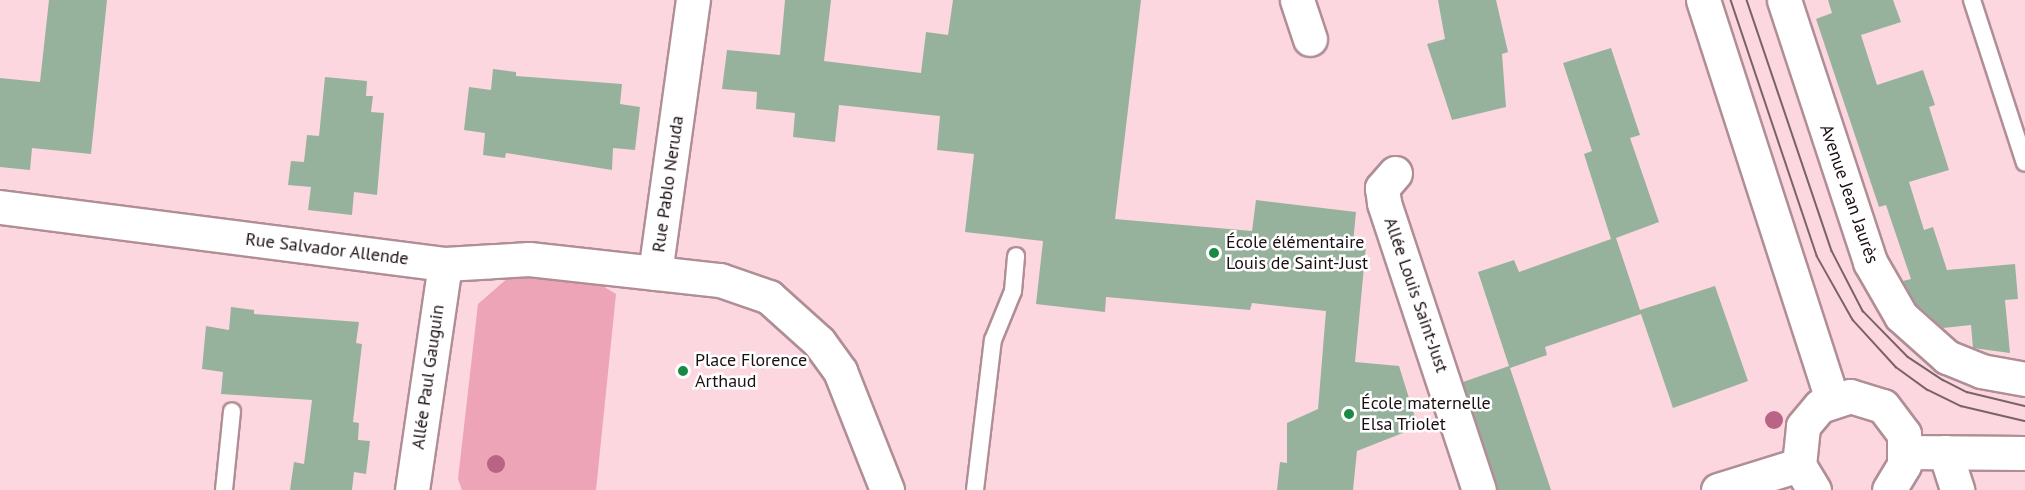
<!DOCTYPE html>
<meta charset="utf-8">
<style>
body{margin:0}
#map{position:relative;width:2025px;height:490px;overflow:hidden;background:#fcd7df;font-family:"PT Sans",sans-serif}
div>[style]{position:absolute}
.green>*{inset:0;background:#eca4b6}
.building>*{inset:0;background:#97b29c}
.roads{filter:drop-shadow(2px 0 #b08e96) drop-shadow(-2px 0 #b08e96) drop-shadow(0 2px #b08e96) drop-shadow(0 -2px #b08e96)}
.service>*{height:16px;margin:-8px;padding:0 8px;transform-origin:8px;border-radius:8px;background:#fff}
.minor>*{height:33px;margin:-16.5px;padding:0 16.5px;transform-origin:16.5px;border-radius:16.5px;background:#fff}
.secondary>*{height:33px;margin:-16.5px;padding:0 16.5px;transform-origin:16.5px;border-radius:16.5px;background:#fff}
.tram>*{height:1.5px;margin:-0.75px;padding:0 0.75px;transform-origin:0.75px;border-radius:0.75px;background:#7a6268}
.trees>*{width:18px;height:18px;margin:-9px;border-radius:50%;background:#b96386}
.dots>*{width:16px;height:16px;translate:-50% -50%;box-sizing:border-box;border:3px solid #fff;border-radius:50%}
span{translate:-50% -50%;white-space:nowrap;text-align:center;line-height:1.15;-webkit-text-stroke:5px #fff;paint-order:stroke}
.street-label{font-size:18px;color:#1b0e11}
.poi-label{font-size:18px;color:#1b0e11}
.left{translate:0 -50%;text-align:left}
</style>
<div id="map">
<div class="green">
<div style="clip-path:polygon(509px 277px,596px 282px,616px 294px,596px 490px,462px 490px,458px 479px,478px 304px)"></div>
</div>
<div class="building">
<div style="clip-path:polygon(49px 0,107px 0,91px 154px,32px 148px,30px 170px,0 167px,0 78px,40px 82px)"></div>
<div style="clip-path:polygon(785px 0,831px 0,824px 61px,921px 73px,926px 32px,948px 35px,953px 0,1141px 0,1115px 219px,1252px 231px,1256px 200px,1356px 212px,1353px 244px,1366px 246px,1355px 362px,1399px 366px,1418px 427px,1357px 451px,1353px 490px,1277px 490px,1280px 462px,1287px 463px,1287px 423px,1318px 409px,1326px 311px,1252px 303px,1250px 310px,1106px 297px,1105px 312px,1036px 304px,1043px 241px,965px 232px,974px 154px,937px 150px,940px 116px,839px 105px,835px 142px,793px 137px,795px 113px,756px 109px,757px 92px,722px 89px,727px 50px,780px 55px)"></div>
<div style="clip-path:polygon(1438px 0,1496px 0,1508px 52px,1502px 54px,1506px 107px,1452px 120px,1427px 44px,1445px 39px)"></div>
<div style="clip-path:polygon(1828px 0,1893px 0,1901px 22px,1861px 35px,1877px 85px,1923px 70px,1935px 105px,1929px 107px,1949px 170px,1909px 182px,1924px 230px,1933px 227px,1947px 270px,2015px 264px,2018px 299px,2005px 300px,2010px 353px,1973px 348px,1971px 325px,1943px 328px,1916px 304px,1903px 281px,1911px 279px,1886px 205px,1879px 207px,1816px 19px,1832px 13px)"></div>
<div style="clip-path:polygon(1611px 48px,1640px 135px,1630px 138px,1659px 222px,1616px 238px,1640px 310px,1715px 286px,1748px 381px,1673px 408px,1641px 314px,1545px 347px,1547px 355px,1510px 368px,1551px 490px,1497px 490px,1463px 382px,1509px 366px,1478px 272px,1514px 260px,1519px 272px,1611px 239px,1584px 154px,1592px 151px,1563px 63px)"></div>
<div style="clip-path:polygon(493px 69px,516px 72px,516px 76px,622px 84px,620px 104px,640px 107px,635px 150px,613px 148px,612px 170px,506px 153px,505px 158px,483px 155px,485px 133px,464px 130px,469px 87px,491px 90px)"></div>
<div style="clip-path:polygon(325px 77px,367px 81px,366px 96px,373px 96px,371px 112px,384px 113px,377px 195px,354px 192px,352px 215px,308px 210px,311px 187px,288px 185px,291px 161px,304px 162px,307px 135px,319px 136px)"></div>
<div style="clip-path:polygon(231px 307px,254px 310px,254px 314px,359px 322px,356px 343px,362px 344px,353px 422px,359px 423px,358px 440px,370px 441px,366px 474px,354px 472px,352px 490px,290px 490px,294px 462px,304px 464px,312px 400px,221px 394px,223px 372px,202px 369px,206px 326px,229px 330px)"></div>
</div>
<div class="roads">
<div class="service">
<div style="left:1972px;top:0;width:171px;rotate:72deg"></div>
<div style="left:224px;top:490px;width:79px;rotate:-84.2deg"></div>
<div style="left:975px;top:490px;width:151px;rotate:-83.2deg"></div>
<div style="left:993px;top:340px;width:53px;rotate:-67.8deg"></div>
<div style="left:1013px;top:291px;width:35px;rotate:-85deg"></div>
</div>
<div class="minor">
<div style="left:1297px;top:0;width:41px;rotate:71.6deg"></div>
<div style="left:1784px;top:0;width:276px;rotate:71.8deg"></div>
<div style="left:1870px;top:262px;width:62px;rotate:60.1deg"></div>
<div style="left:1901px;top:316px;width:62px;rotate:41.7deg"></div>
<div style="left:1947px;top:357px;width:37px;rotate:22deg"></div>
<div style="left:1981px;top:371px;width:45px;rotate:10.3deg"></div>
<div style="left:1395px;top:173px;width:20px;rotate:131deg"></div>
<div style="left:1382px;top:188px;width:15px;rotate:82deg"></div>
<div style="left:1384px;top:203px;width:302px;rotate:71.7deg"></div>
<div style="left:0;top:207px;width:449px;rotate:7.3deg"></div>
<div style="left:445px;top:264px;width:84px;rotate:-3.4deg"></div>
<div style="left:529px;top:259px;width:192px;rotate:6.3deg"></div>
<div style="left:720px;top:280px;width:52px;rotate:19.1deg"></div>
<div style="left:769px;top:297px;width:67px;rotate:42deg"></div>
<div style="left:819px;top:342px;width:36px;rotate:54deg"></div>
<div style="left:840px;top:371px;width:128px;rotate:68.4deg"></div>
<div style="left:655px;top:273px;width:276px;rotate:-82.1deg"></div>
<div style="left:1906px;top:452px;width:119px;rotate:0.5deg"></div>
<div style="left:1945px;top:452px;width:40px;rotate:72deg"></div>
<div style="left:412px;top:490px;width:228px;rotate:-81.7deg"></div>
<div style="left:1718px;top:490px;width:85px;rotate:-17.2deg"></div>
</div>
<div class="secondary">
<div style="left:1703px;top:0;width:420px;rotate:72.1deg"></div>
<div style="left:1814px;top:490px;width:29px;rotate:-121deg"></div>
<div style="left:1799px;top:465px;width:39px;rotate:-84deg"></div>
<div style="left:1803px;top:426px;width:26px;rotate:-50deg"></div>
<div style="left:1820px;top:406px;width:32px;rotate:-18deg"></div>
<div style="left:1850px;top:396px;width:34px;rotate:17deg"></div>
<div style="left:1883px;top:406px;width:35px;rotate:53deg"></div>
<div style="left:1904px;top:434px;width:31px;rotate:90deg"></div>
<div style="left:1904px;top:465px;width:29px;rotate:121deg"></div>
</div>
</div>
<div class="tram">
<div style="left:1731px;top:0;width:270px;rotate:71.4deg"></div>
<div style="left:1817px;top:256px;width:73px;rotate:60.6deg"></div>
<div style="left:1853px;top:320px;width:64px;rotate:47.5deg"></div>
<div style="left:1896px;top:367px;width:39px;rotate:36deg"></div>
<div style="left:1928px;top:390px;width:37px;rotate:26deg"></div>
<div style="left:1961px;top:406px;width:66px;rotate:13.2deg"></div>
<div style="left:1747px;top:0;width:265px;rotate:71.3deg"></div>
<div style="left:1832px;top:251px;width:68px;rotate:62.7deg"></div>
<div style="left:1863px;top:311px;width:64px;rotate:45.6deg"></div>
<div style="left:1908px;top:357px;width:42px;rotate:33.3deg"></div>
<div style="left:1943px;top:380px;width:27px;rotate:27deg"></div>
<div style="left:1967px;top:392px;width:60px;rotate:13.6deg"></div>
</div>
<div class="trees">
<div style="left:1774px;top:420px"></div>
<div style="left:496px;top:464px"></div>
</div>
<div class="dots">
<div style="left:1214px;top:253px;background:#188a43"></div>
<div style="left:683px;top:371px;background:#188a43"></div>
<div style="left:1349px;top:414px;background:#188a43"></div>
</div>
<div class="street-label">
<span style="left:668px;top:184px;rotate:-82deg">Rue Pablo Neruda</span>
<span style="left:1849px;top:194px;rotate:71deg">Avenue Jean Jaurès</span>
<span style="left:327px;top:249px;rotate:7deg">Rue Salvador Allende</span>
<span style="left:1416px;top:295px;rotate:71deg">Allée Louis Saint-Just</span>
<span style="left:428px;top:377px;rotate:-82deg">Allée Paul Gauguin</span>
</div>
<div class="poi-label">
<span class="left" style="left:1226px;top:253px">École élémentaire<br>Louis de Saint-Just</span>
<span class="left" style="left:695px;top:371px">Place Florence<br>Arthaud</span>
<span class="left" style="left:1361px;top:414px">École maternelle<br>Elsa Triolet</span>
</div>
</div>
